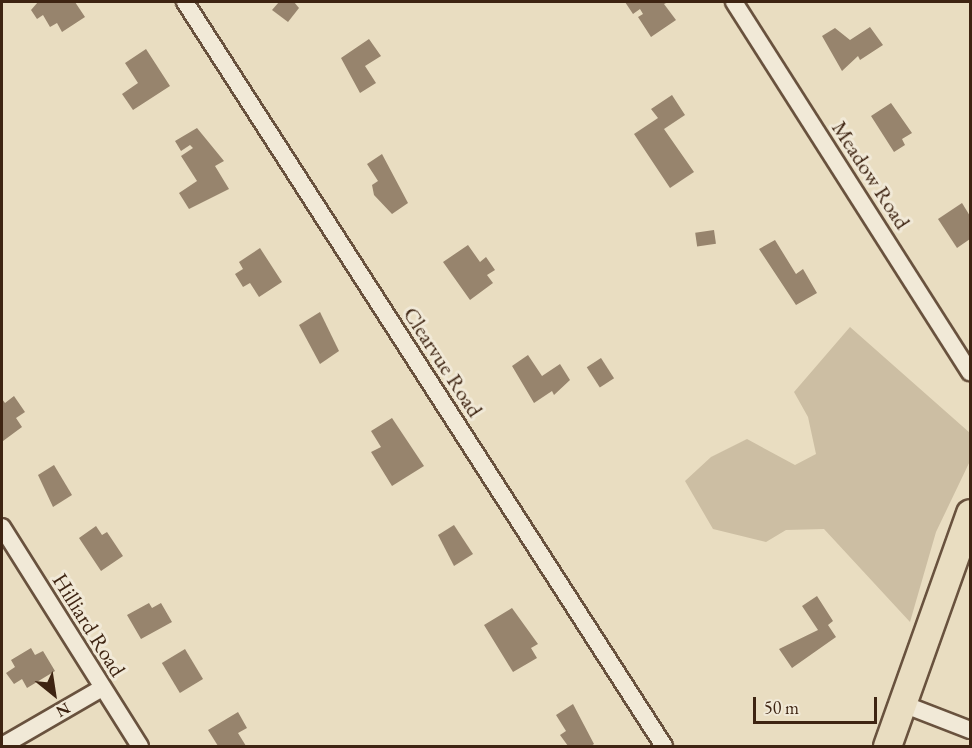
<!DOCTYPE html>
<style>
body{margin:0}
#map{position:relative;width:972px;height:748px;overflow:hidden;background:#e9ddc1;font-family:"EB Garamond",serif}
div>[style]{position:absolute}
.green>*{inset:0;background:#ccbea3}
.building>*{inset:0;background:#97846d;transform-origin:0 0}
.roads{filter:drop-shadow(2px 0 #69523e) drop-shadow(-2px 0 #69523e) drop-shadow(0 2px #69523e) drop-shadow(0 -2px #69523e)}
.street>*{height:16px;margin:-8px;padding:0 8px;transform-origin:8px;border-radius:8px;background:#f1e9d7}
.primary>*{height:27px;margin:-13.5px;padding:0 13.5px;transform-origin:13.5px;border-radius:13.5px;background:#e9ddc1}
span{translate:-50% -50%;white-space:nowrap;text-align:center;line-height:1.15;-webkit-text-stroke:6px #f1e9d7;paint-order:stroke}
.street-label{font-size:22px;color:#3e2412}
.frame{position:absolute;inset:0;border:3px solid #3e2412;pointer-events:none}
.north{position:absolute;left:24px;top:664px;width:60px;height:60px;-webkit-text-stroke:4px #f1e9d7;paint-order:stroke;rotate:150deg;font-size:16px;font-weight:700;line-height:24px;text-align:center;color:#3e2412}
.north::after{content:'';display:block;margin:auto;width:21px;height:27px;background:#3e2412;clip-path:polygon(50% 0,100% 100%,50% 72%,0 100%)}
.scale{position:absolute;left:753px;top:697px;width:124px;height:27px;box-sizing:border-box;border:3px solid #3e2412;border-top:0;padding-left:8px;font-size:18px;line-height:21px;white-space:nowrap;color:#3e2412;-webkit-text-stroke:4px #f1e9d7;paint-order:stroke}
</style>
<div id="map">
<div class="green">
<div style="clip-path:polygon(850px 327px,970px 433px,970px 461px,936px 532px,910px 622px,824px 529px,786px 530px,766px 542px,713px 529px,685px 481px,711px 457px,747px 439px,795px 465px,816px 454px,808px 417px,794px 392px)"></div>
</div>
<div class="building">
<div style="clip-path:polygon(38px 2px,75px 2px,85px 17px,62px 32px,57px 23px,50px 27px,43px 15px,37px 19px,31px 10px)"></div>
<div style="clip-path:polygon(279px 2px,294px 2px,299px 8px,288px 22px,272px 10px)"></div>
<div style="clip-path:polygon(625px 2px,668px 2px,664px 4px,676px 20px,651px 37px,638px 17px,643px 14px,640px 9px,633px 14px)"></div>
<div style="clip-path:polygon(870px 27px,883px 45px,860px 60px,858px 56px,842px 71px,822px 36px,835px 28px,850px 40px)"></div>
<div style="clip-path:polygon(369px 39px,381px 56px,365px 66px,376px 83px,360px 93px,341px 58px)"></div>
<div style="clip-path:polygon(146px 49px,170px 86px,133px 110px,122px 94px,138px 83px,125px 63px)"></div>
<div style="clip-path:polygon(672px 95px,685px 115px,664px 129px,694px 172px,670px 188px,634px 134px,658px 118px,651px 109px)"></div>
<div style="clip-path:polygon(891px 103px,912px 133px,902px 139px,905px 145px,894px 152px,871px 116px)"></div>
<div style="clip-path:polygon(197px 128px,224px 161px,215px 166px,229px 189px,189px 209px,179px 193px,197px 181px,181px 156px,193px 148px,190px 145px,181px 151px,175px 141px)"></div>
<div style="clip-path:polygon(382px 154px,408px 203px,392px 214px,374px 195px,372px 185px,378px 181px,367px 164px)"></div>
<div style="clip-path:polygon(962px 203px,970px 216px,970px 239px,957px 248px,938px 219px)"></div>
<div style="left:714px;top:230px;width:14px;height:19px;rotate:82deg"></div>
<div style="clip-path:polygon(775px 240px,796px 274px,803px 269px,817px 293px,796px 305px,759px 249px)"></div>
<div style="clip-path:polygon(468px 245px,480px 262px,486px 257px,495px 270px,487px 275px,493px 283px,470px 300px,443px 262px)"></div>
<div style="clip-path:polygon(260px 248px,282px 282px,259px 297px,250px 283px,243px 287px,235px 274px,243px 269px,239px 262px)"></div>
<div style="clip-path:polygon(320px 312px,339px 351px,320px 364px,299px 325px)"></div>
<div style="clip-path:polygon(528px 355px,542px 376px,560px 364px,570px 380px,554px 395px,552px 391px,534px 403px,512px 366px)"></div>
<div style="left:601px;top:358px;width:24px;height:17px;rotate:57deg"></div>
<div style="clip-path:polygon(14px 396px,25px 412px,16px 418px,22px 427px,3px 441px,2px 399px,5px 403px)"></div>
<div style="clip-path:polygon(392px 418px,424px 466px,392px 486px,371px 452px,381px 447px,371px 431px)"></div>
<div style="clip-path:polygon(54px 465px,72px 495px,53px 507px,38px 475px)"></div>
<div style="clip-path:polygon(454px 525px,473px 554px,454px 566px,438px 535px)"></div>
<div style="clip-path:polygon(96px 526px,102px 535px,107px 532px,123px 556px,101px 571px,79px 538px)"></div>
<div style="clip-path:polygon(817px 596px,833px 621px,828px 625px,836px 637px,792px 668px,779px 649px,818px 630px,802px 606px)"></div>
<div style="clip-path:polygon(149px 603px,152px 608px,161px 603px,172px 622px,141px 639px,127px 615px)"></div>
<div style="clip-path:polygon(512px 608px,538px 644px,531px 648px,537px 658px,513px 672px,484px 625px)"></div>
<div style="clip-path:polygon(31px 648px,35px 655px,43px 651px,55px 671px,27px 688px,22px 679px,14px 684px,6px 673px,15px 667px,11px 660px)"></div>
<div style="left:185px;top:649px;width:35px;height:27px;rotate:59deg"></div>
<div style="clip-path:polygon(573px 704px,594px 744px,591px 746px,568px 746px,560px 735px,566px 731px,556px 715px)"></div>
<div style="clip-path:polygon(238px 712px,247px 728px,238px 733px,246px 746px,218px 746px,208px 730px)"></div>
</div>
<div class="roads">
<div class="street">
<div style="left:185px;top:2px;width:885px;rotate:57.23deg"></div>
<div style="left:734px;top:2px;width:439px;rotate:57.5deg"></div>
<div style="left:2px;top:527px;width:259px;rotate:57.8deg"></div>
<div style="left:903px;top:704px;width:72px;rotate:21.2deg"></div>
<div style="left:2px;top:746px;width:116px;rotate:-30.1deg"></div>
</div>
<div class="primary">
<div style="left:887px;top:746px;width:247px;rotate:-70.4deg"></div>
</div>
</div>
<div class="street-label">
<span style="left:871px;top:175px;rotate:57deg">Meadow Road</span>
<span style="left:443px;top:362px;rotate:57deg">Clearvue Road</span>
<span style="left:89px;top:625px;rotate:58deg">Hilliard Road</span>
</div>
<div class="frame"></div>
<div class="north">N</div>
<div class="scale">50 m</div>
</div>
